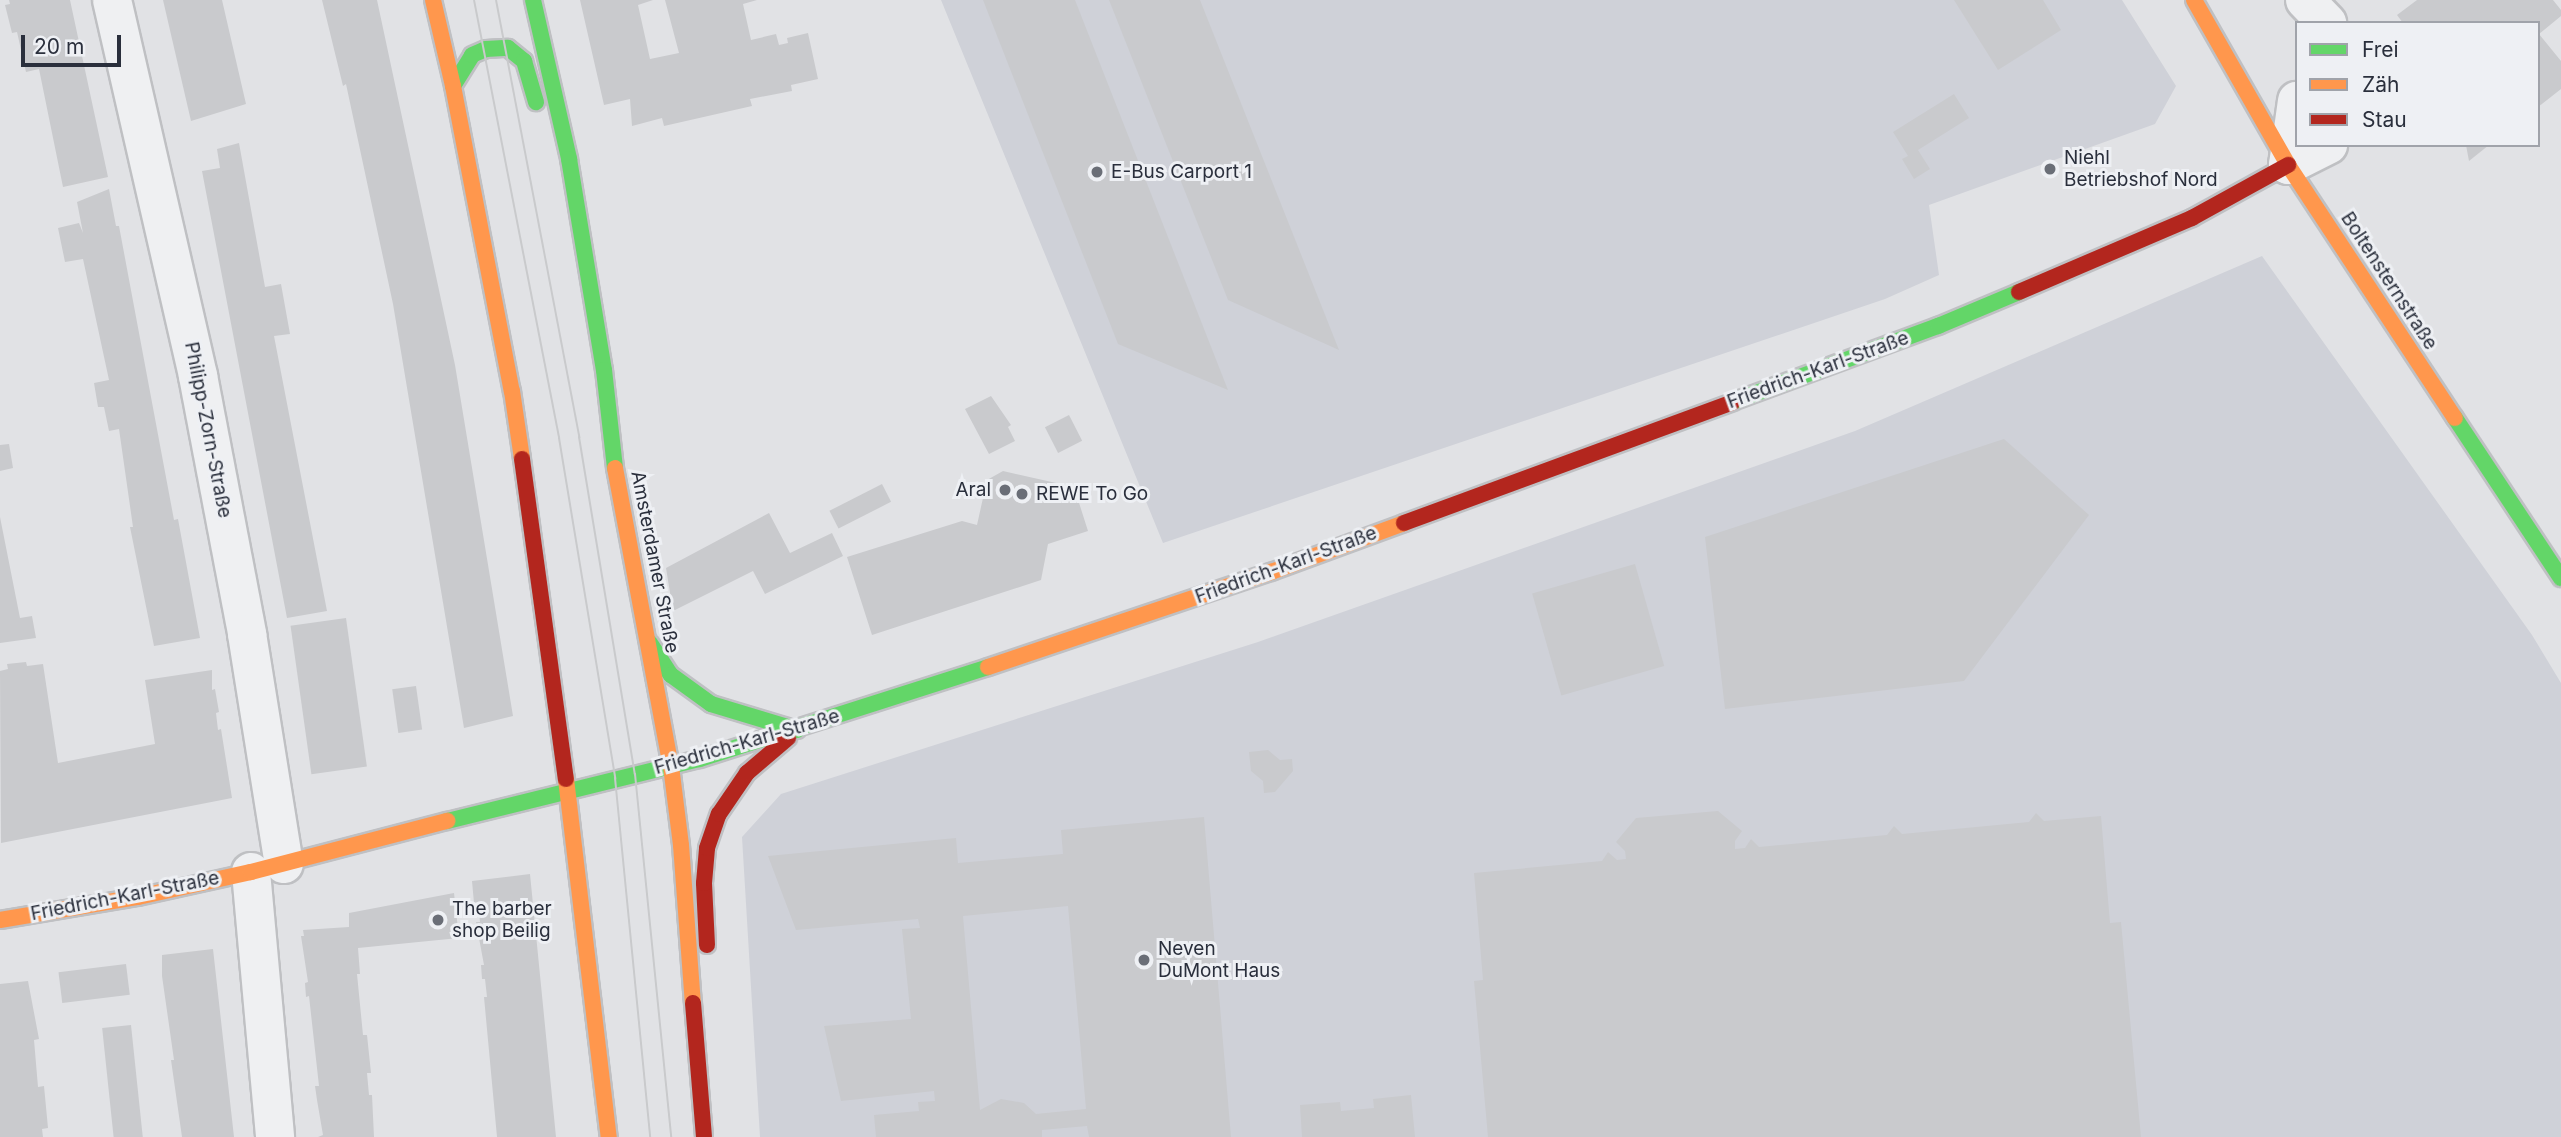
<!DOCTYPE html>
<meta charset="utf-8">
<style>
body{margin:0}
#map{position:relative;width:2561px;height:1137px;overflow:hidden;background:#e1e2e5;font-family:Inter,sans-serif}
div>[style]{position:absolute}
.built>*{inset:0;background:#cfd1d8}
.building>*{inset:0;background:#c9cacd;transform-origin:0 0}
.roads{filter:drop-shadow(2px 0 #bfc0c3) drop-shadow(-2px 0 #bfc0c3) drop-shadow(0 2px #bfc0c3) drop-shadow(0 -2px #bfc0c3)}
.street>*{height:38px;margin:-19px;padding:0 19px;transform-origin:19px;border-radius:19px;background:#eff0f2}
.fast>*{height:16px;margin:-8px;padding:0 8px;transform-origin:8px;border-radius:8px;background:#63d668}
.slow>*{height:16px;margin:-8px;padding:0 8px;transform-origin:8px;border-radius:8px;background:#ff974d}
.jam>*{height:16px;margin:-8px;padding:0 8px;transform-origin:8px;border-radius:8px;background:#b3261e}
.tram>*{height:2px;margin:-1px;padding:0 1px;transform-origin:1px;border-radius:1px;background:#c9cacc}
.dots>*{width:19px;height:19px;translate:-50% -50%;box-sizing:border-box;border:4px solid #eef0f4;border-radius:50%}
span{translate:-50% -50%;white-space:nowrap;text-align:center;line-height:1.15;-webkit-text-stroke:6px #eef0f4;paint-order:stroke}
.poi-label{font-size:19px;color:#2a2f3c}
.left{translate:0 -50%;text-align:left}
.right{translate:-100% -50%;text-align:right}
.street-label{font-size:19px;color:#2a2f3c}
.legend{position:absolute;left:2295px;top:21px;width:245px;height:126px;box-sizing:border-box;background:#eef0f4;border:2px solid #a0a3aa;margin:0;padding:9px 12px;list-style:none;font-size:21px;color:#2a2f3c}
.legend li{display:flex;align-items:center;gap:14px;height:35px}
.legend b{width:35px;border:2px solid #a0a3aa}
.scale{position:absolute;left:21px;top:35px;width:100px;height:32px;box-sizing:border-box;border:4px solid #2a2f3c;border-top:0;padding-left:9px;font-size:21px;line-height:24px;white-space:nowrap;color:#2a2f3c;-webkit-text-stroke:5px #eef0f4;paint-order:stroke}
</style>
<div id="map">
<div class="built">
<div style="clip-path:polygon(941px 0,2122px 0,2176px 86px,2155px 124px,1929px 205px,1939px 275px,1885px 299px,1163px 543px)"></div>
<div style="clip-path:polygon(2262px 256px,2532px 635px,2561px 683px,2561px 1137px,760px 1137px,742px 837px,781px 794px,1258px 642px,1855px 431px)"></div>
</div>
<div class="building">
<div style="clip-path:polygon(9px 0,70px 0,108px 177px,63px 187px,39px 69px,26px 72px,17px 32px,12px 33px,5px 5px,10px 4px)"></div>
<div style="clip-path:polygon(163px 0,222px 0,246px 104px,191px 121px)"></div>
<div style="clip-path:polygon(322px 0,377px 0,455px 365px,513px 716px,464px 728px,393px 304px,346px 84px,343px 86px)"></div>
<div style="clip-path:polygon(580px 0,653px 0,638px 5px,650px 59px,679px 53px,665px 0,757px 0,743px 4px,751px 40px,776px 34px,779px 45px,788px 43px,787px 38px,808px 33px,818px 79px,791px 85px,792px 91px,750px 99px,752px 106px,664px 126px,662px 118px,632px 126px,630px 99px,604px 105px)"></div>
<div style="clip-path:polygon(983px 0,1075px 0,1228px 390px,1118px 344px)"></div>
<div style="clip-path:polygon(1109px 0,1200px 0,1339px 350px,1228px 300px)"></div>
<div style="clip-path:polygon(1954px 0,2043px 0,2061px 30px,1998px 70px)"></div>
<div style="clip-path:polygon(2417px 0,2553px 0,2561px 10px,2561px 16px,2539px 34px,2561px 61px,2561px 89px,2538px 107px,2538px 23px,2403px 23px,2397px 15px)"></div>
<div style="clip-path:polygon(1954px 94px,1969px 118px,1918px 150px,1930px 169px,1914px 179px,1902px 159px,1908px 156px,1893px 132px)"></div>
<div style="clip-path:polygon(239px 143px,265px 287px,281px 284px,290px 334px,274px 336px,327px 611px,287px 618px,202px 171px,220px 168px,217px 149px)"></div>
<div style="clip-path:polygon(2466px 145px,2489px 145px,2469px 161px)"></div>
<div style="clip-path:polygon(109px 189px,116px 226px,119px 226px,174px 520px,178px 519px,200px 638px,154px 646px,130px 527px,133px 527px,119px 429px,109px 431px,104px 407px,98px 407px,94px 383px,109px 380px,83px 259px,65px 262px,58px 228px,79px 223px,83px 233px,77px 202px)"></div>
<div style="clip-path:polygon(991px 396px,1011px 425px,1008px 427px,1015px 441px,989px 454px,965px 409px)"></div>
<div style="left:1069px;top:415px;width:29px;height:27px;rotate:63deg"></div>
<div style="clip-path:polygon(2004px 439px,2089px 515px,1964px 681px,1725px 709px,1705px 537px)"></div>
<div style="clip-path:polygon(9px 444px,13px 468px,0 471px,0 445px)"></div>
<div style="clip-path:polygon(1003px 471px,1074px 487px,1088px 531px,1048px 544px,1041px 580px,872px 635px,847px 557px,962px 521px,977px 525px,987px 480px)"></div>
<div style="left:882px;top:484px;width:20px;height:59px;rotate:63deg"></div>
<div style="clip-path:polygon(769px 513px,790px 553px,832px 533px,843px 556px,765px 594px,753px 571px,673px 611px,666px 568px)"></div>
<div style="clip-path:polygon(0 517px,20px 618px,32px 616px,36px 638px,0 643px)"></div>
<div style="left:1635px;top:564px;width:106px;height:107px;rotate:74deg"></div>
<div style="left:346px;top:618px;width:150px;height:56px;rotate:82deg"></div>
<div style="clip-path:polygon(26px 662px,27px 666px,43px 664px,58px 763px,155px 744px,145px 680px,212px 670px,212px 690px,215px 689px,219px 712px,216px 713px,218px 730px,221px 729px,232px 798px,1px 843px,0 671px,8px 669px,7px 664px)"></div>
<div style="left:416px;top:686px;width:44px;height:24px;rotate:82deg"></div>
<div style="clip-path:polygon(1268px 750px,1280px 760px,1292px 759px,1293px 771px,1275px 792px,1264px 793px,1263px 781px,1251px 771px,1249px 752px)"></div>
<div style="clip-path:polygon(1718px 811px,1742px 831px,1735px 841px,1735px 849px,1745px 848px,1751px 839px,1759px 847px,1887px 835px,1894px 826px,1902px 834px,2029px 822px,2036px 813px,2044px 821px,2101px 816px,2110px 923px,2121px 922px,2141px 1137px,1488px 1137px,1474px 981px,1483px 980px,1474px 873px,1602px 861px,1608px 852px,1617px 860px,1626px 859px,1625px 851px,1616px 842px,1636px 818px)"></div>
<div style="clip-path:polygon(evenodd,1204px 817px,1231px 1137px,1089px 1137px,1087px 1126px,1042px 1130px,1042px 1137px,876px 1137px,874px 1115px,919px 1111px,918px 1102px,935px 1101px,934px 1091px,841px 1101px,824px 1026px,911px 1019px,902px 929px,920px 928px,918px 919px,796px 930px,768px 856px,956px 838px,958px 863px,1063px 854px,1061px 830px,1204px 817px,1068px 906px,1086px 1109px,1036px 1114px,1024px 1103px,1001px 1099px,980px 1110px,963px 916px,1068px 906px)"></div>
<div style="clip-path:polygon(530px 874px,556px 1137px,497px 1137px,484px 997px,487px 997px,485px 979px,482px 979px,481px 965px,484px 965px,476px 922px,480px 922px,478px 902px,474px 903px,472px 881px)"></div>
<div style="clip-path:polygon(454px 893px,459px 938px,358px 948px,360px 974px,357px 974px,363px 1035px,367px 1035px,371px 1073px,367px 1073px,369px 1095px,372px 1095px,374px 1137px,318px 1137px,323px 1135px,317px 1100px,315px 1086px,319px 1086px,309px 996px,306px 997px,305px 983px,308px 982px,301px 936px,304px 936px,303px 930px,349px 927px,349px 913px)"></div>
<div style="clip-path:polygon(213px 949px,234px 1137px,182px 1137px,171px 1060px,174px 1060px,162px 976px,162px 955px)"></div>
<div style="left:126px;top:964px;width:31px;height:68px;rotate:83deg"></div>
<div style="clip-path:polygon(28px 981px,39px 1039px,34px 1040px,38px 1087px,44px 1086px,48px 1128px,42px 1129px,43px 1137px,0 1137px,0 984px)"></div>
<div style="left:131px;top:1025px;width:113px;height:29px;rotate:84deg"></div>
<div style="clip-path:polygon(1411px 1095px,1415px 1137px,1302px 1137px,1300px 1105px,1340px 1102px,1341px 1111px,1374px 1108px,1373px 1099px)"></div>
</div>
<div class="roads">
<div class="street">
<div style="left:112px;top:0;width:386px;rotate:77.1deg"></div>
<div style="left:198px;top:376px;width:263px;rotate:79.2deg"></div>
<div style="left:247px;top:634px;width:233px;rotate:80.9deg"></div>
<div style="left:2305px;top:0;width:32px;rotate:46deg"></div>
<div style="left:2288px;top:165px;width:65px;rotate:-82deg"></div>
<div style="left:2288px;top:165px;width:45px;rotate:-26.6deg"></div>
<div style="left:251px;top:872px;width:266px;rotate:84.8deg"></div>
</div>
<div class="fast">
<div style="left:533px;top:0;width:163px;rotate:77.2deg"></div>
<div style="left:569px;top:159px;width:214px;rotate:80.6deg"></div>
<div style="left:604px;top:370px;width:99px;rotate:83.6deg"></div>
<div style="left:453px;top:86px;width:36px;rotate:-58deg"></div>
<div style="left:472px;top:55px;width:15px;rotate:-23deg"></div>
<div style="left:486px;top:49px;width:22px;rotate:-3deg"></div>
<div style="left:508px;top:48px;width:21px;rotate:39deg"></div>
<div style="left:524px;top:61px;width:43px;rotate:73.7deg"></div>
<div style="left:1732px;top:402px;width:220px;rotate:-20.3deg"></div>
<div style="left:1938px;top:326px;width:88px;rotate:-22.8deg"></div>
<div style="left:2455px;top:418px;width:192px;rotate:56.5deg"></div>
<div style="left:650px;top:643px;width:38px;rotate:57deg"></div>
<div style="left:671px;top:675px;width:49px;rotate:35.9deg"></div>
<div style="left:711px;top:704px;width:90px;rotate:16.8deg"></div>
<div style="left:447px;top:821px;width:260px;rotate:-13.8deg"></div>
<div style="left:700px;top:759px;width:302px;rotate:-17.7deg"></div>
</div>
<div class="slow">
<div style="left:433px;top:0;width:88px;rotate:76.9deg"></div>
<div style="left:453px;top:86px;width:311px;rotate:79.1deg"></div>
<div style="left:512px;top:391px;width:69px;rotate:81.6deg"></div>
<div style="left:2194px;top:0;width:190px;rotate:60.3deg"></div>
<div style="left:2288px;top:165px;width:303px;rotate:56.6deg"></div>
<div style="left:615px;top:468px;width:303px;rotate:79.4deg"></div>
<div style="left:671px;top:766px;width:80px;rotate:82.8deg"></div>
<div style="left:681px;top:845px;width:158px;rotate:85.7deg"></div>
<div style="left:988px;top:667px;width:299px;rotate:-18.6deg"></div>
<div style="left:1271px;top:572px;width:142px;rotate:-20.2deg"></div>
<div style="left:566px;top:779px;width:361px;rotate:83.2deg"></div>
<div style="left:0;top:920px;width:140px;rotate:-9.5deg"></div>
<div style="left:138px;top:897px;width:116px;rotate:-12.5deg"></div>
<div style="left:251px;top:872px;width:203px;rotate:-14.6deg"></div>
</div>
<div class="jam">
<div style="left:2019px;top:292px;width:188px;rotate:-23.2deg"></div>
<div style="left:2192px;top:218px;width:110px;rotate:-28.9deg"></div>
<div style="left:522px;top:459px;width:323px;rotate:82.2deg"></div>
<div style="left:1404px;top:523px;width:350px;rotate:-20.2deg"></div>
<div style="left:707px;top:945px;width:62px;rotate:-92.8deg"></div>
<div style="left:704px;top:883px;width:35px;rotate:-85deg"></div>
<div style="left:707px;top:848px;width:36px;rotate:-71deg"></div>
<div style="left:719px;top:814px;width:50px;rotate:-55.7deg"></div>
<div style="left:747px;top:773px;width:54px;rotate:-40.5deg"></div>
<div style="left:693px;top:1003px;width:134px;rotate:85.3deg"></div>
</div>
</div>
<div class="tram">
<div style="left:474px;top:0;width:446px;rotate:79deg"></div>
<div style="left:559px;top:438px;width:345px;rotate:80.6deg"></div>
<div style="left:615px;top:778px;width:361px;rotate:84.4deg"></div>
<div style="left:496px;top:0;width:445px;rotate:79.2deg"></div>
<div style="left:579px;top:437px;width:342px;rotate:80.6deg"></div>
<div style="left:635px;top:774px;width:365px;rotate:84.3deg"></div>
</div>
<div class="dots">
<div style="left:2050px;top:169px;background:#6a6e77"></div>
<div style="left:1097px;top:172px;background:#6a6e77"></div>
<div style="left:1005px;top:490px;background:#6a6e77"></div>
<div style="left:1022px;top:494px;background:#6a6e77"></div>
<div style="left:438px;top:920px;background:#6a6e77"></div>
<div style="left:1144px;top:960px;background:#6a6e77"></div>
</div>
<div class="poi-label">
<span class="left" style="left:2064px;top:169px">Niehl<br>Betriebshof Nord</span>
<span class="left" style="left:1111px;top:172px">E-Bus Carport 1</span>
<span class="right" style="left:991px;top:490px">Aral</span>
<span class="left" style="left:1036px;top:494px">REWE To Go</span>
<span class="left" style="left:452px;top:920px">The barber<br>shop Beilig</span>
<span class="left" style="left:1158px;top:960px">Neven<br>DuMont Haus</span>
</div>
<div class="street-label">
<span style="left:2389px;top:281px;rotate:57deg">Boltensternstraße</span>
<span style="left:1818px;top:370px;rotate:-20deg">Friedrich-Karl-Straße</span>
<span style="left:208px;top:430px;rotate:79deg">Philipp-Zorn-Straße</span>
<span style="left:655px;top:562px;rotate:79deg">Amsterdamer Straße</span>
<span style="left:1286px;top:565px;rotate:-20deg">Friedrich-Karl-Straße</span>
<span style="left:747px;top:742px;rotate:-16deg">Friedrich-Karl-Straße</span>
<span style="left:125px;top:896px;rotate:-11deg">Friedrich-Karl-Straße</span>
</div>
<ul class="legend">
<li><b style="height:9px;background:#63d668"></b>Frei</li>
<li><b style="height:9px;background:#ff974d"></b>Zäh</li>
<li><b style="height:9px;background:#b3261e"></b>Stau</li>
</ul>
<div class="scale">20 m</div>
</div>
